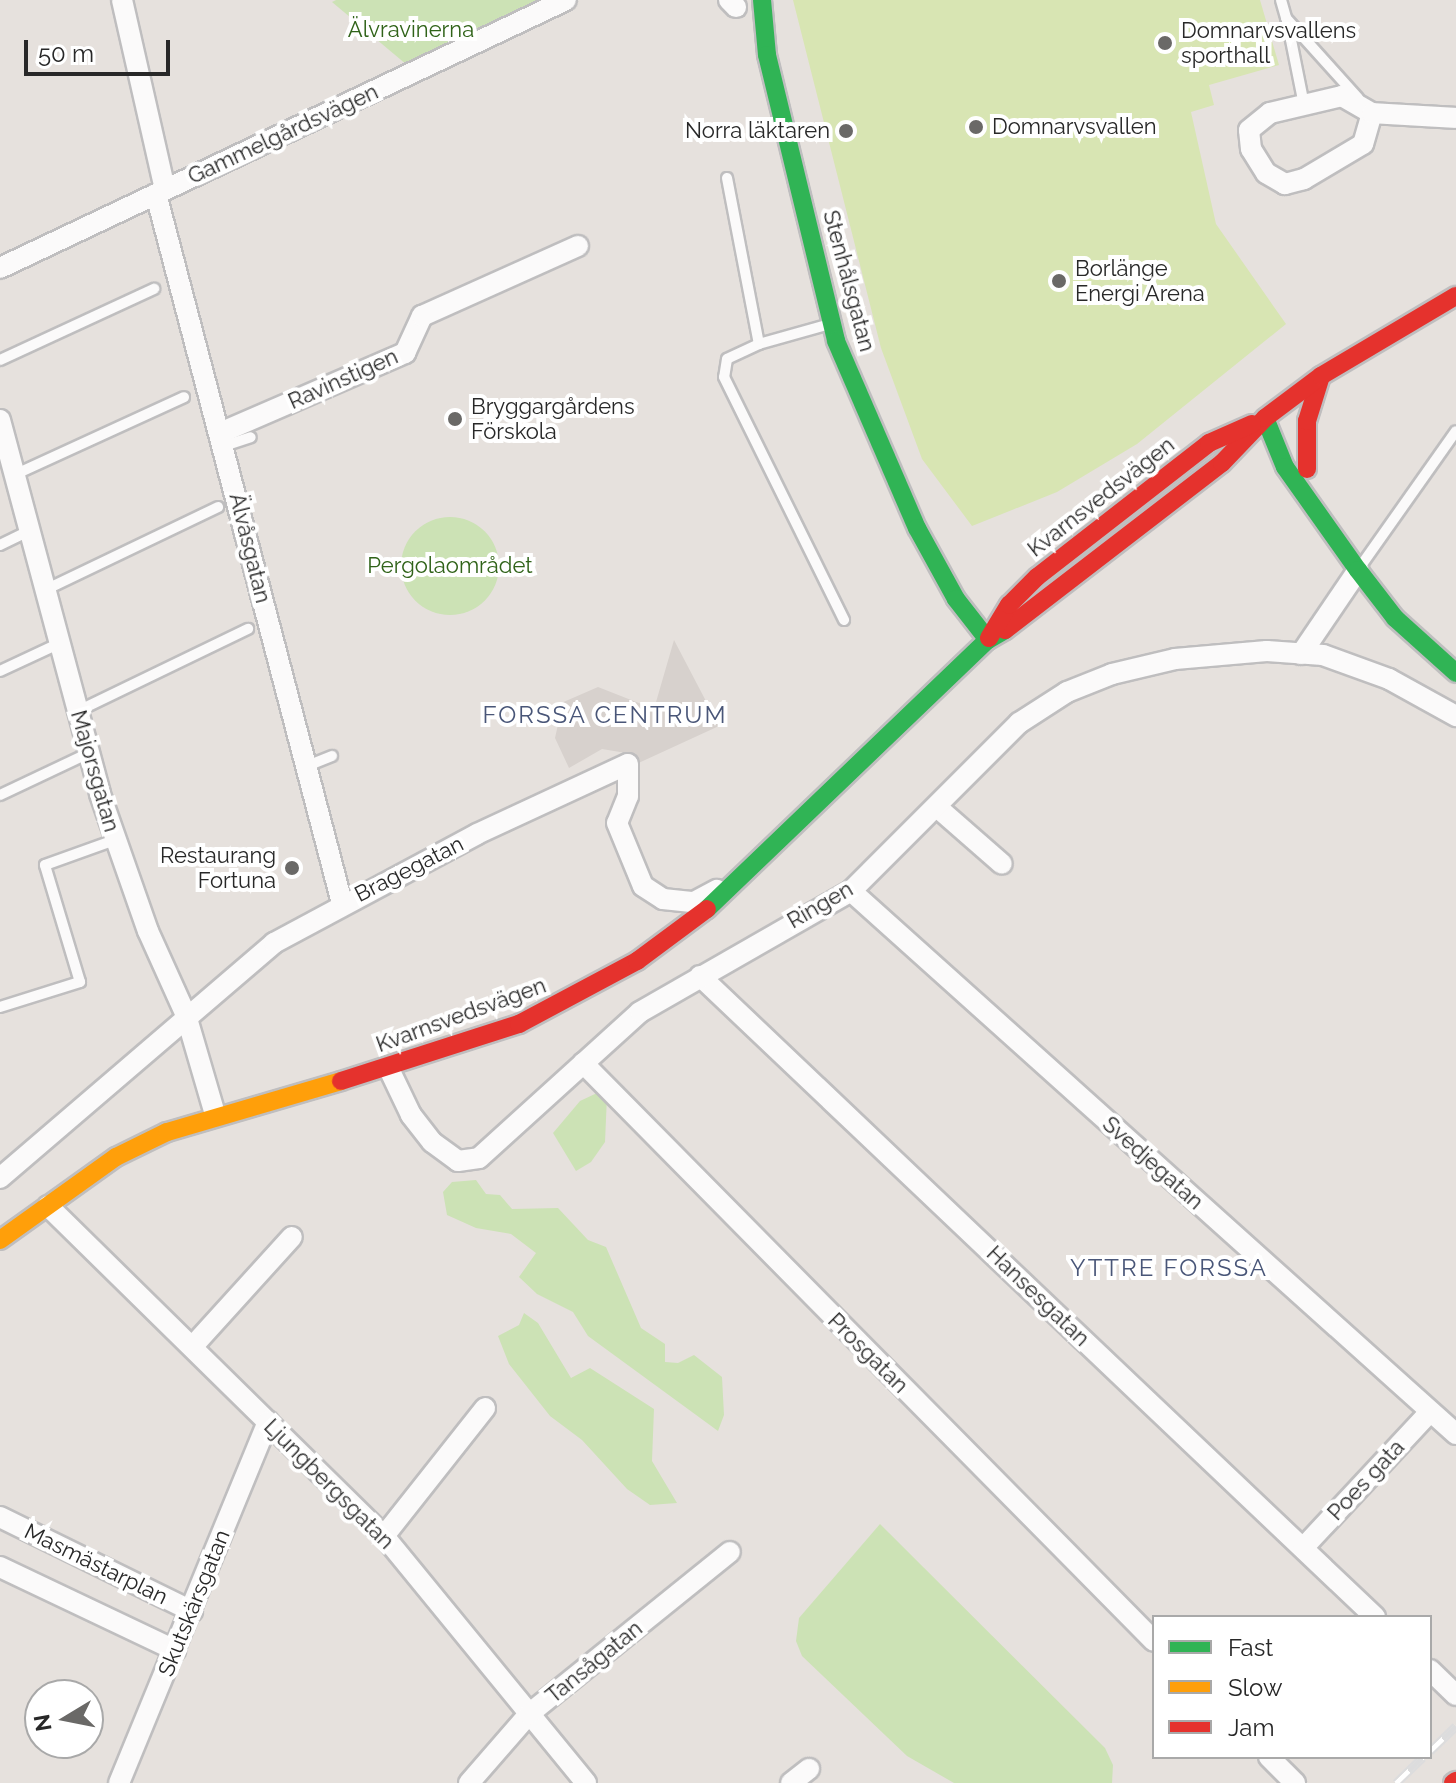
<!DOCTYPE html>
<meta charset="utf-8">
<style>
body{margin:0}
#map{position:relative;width:1456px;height:1783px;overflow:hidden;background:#e6e1dd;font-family:Raleway,sans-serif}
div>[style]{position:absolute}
.green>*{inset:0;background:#cce2b5}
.round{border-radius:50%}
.pitch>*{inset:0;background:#d8e5b3}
.plaza>*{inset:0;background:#d7d1cd}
.roads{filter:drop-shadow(2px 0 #bfbebf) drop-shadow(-2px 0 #bfbebf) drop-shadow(0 2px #bfbebf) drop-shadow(0 -2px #bfbebf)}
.lane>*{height:10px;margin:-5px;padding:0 5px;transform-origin:5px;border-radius:5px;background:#fbfafa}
.street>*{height:20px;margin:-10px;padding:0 10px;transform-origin:10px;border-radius:10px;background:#fbfafa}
.fast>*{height:18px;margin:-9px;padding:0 9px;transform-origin:9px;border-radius:9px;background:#30b455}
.slow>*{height:18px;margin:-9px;padding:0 9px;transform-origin:9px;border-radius:9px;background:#ff9f0a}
.jam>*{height:18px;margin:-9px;padding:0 9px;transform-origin:9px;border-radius:9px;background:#e5322d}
.rail>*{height:9px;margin-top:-4.5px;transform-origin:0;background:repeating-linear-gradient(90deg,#fff 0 18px,#dcdcdd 0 36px);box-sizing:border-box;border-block:2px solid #dcdcdd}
.dots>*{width:22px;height:22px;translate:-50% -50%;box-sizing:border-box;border:4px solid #fff;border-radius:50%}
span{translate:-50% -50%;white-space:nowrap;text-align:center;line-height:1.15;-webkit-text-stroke:8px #fff;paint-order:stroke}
.park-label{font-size:22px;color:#306319}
.poi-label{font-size:22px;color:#282828}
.left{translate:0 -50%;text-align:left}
.right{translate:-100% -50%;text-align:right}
.street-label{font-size:22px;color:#282828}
.neighbourhood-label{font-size:24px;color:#495678;letter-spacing:2px}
.legend{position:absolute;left:1152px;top:1615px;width:280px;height:144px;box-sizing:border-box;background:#fff;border:2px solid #a9a9a9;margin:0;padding:10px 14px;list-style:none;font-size:24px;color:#282828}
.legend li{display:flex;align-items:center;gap:16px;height:40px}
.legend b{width:40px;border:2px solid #a9a9a9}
.north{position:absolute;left:24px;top:1679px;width:80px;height:80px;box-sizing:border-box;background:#fff;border:2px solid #a9a9a9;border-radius:50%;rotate:260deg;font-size:22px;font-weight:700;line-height:32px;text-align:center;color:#282828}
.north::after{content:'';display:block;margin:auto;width:28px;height:36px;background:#6a6967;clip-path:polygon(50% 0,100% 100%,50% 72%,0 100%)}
.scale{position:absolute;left:24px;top:40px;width:146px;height:36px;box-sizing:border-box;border:4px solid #282828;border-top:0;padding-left:10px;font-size:24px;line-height:28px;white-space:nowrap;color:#282828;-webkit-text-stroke:6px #fff;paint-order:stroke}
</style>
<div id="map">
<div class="green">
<div style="clip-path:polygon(336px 0,539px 0,531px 12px,407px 65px,332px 2px)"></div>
<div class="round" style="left:401px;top:517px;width:98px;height:98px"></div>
<div style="clip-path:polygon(597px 1093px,607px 1096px,605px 1142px,591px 1162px,576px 1171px,553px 1133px,580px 1101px)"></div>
<div style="clip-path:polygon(476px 1180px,486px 1194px,500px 1195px,512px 1209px,558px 1208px,588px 1240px,606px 1247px,641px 1328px,665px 1344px,665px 1362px,678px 1363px,694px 1355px,722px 1377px,724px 1415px,718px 1431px,588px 1336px,573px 1312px,537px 1294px,519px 1277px,536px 1253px,511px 1234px,476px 1228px,447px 1215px,443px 1192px,452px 1182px)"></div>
<div style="clip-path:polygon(524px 1313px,538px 1323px,571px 1378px,590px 1368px,654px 1409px,652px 1461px,677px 1503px,650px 1505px,627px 1489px,582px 1440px,550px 1416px,509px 1364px,498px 1336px,519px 1325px)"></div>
<div style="clip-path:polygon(880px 1524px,1105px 1748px,1113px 1765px,1112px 1783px,954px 1783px,907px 1756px,802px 1656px,796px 1641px,799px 1618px)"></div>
</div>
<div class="pitch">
<div style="clip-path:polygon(793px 0,1260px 0,1279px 65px,1209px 85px,1214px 105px,1191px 112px,1216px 224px,1286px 324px,1137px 444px,1057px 492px,972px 526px,922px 459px,881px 348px)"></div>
</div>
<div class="plaza">
<div style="clip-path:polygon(674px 640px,719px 726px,632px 766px,626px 753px,602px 749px,569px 768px,555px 738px,559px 720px,552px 707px,598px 687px,654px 709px)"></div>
</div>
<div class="roads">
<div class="lane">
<div style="left:1281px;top:0;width:19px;rotate:74deg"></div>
<div style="left:1286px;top:18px;width:108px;rotate:48deg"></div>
<div style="left:1287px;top:20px;width:87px;rotate:78.7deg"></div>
<div style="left:727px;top:178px;width:169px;rotate:79.1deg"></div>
<div style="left:830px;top:324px;width:74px;rotate:164.3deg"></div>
<div style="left:759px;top:344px;width:35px;rotate:155deg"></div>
<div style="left:727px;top:359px;width:18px;rotate:99deg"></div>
<div style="left:724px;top:377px;width:271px;rotate:63.7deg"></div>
<div style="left:0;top:360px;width:170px;rotate:-24.8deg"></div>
<div style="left:224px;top:446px;width:28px;rotate:-18deg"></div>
<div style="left:14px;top:475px;width:187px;rotate:-24.6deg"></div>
<div style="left:0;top:545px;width:32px;rotate:-26deg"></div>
<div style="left:1360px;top:567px;width:166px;rotate:-54.8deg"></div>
<div style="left:45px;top:590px;width:192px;rotate:-25.6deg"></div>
<div style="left:0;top:671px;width:66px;rotate:-25deg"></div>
<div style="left:78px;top:711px;width:189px;rotate:-25.8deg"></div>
<div style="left:307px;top:766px;width:27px;rotate:-22deg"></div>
<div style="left:0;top:795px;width:98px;rotate:-25.3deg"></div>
<div style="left:0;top:1007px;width:84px;rotate:-17.4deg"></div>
<div style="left:80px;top:982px;width:122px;rotate:-106.7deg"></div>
<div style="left:45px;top:865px;width:74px;rotate:-19.7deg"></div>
</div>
<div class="street">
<div style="left:122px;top:0;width:194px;rotate:77.2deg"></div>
<div style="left:729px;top:0;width:10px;rotate:45deg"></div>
<div style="left:1372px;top:113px;width:32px;rotate:106deg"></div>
<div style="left:1363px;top:144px;width:69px;rotate:149.3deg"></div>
<div style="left:1304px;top:179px;width:20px;rotate:165deg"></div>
<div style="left:1285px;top:184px;width:22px;rotate:-150deg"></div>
<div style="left:1266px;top:173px;width:28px;rotate:-122deg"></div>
<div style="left:1251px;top:149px;width:19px;rotate:-96deg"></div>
<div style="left:1249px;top:130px;width:27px;rotate:-39deg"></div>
<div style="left:1270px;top:113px;width:74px;rotate:-13.3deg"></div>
<div style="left:1342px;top:96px;width:34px;rotate:30deg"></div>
<div style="left:1372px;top:113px;width:84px;rotate:3.4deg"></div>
<div style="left:156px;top:194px;width:733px;rotate:75.3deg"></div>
<div style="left:0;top:268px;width:626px;rotate:-25.34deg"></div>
<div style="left:0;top:420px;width:387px;rotate:75deg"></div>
<div style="left:100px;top:794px;width:145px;rotate:70.7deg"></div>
<div style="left:148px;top:931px;width:92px;rotate:65.7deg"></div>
<div style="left:186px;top:1015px;width:103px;rotate:73.7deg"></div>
<div style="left:220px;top:433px;width:202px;rotate:-23.4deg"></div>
<div style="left:405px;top:353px;width:41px;rotate:-65.3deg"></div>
<div style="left:422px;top:316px;width:171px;rotate:-24.2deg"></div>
<div style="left:1301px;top:654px;width:102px;rotate:-55.8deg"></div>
<div style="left:937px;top:807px;width:86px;rotate:41.2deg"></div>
<div style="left:851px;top:891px;width:813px;rotate:41.91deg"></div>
<div style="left:700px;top:976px;width:931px;rotate:43.52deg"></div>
<div style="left:583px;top:1063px;width:812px;rotate:45.35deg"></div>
<div style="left:389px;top:1069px;width:51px;rotate:64.4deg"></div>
<div style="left:411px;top:1115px;width:34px;rotate:52deg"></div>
<div style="left:432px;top:1142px;width:32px;rotate:36deg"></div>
<div style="left:458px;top:1161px;width:21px;rotate:-8deg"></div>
<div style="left:479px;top:1158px;width:217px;rotate:-42.2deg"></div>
<div style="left:640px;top:1012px;width:243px;rotate:-29.8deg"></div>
<div style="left:851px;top:891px;width:238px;rotate:-45deg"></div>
<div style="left:1019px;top:723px;width:57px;rotate:-32.9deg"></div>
<div style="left:1067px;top:692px;width:48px;rotate:-21.8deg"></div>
<div style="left:1112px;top:674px;width:65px;rotate:-13.4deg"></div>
<div style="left:1175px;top:659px;width:92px;rotate:-5deg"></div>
<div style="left:1267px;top:651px;width:56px;rotate:4.1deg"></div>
<div style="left:1323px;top:655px;width:70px;rotate:20deg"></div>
<div style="left:1389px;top:679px;width:77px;rotate:28.9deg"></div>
<div style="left:0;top:1178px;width:361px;rotate:-40.6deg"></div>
<div style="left:274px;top:943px;width:230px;rotate:-28.2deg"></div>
<div style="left:477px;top:834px;width:166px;rotate:-24.9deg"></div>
<div style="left:628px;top:764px;width:32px;rotate:90deg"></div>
<div style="left:628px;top:796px;width:29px;rotate:112deg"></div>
<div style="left:617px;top:823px;width:68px;rotate:67.6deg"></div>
<div style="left:643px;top:886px;width:24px;rotate:33deg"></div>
<div style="left:663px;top:899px;width:31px;rotate:6deg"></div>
<div style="left:694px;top:902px;width:26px;rotate:-28deg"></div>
<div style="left:48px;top:1206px;width:471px;rotate:44.5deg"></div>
<div style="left:384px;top:1536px;width:319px;rotate:50.7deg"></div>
<div style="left:193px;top:1346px;width:147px;rotate:-47.8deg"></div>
<div style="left:0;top:1517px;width:214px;rotate:26.1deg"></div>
<div style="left:384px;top:1536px;width:163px;rotate:-51.7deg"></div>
<div style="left:1303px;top:1548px;width:186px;rotate:-47deg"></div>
<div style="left:0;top:1567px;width:194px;rotate:25.4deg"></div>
<div style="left:1430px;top:1670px;width:36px;rotate:44deg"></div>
<div style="left:1269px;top:1757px;width:37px;rotate:45deg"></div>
<div style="left:119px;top:1783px;width:391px;rotate:-67.6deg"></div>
<div style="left:469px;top:1783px;width:91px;rotate:-49deg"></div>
<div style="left:529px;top:1714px;width:258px;rotate:-38.9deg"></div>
<div style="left:791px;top:1783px;width:23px;rotate:-38deg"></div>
</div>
<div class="fast">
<div style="left:762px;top:0;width:55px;rotate:84.8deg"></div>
<div style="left:767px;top:55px;width:294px;rotate:76.4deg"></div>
<div style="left:836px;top:341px;width:204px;rotate:66.6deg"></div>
<div style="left:917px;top:528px;width:81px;rotate:61.2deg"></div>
<div style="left:956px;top:599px;width:52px;rotate:52deg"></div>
<div style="left:1265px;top:418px;width:53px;rotate:67.8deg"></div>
<div style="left:1285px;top:467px;width:126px;rotate:54.7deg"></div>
<div style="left:1358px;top:570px;width:61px;rotate:52.4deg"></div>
<div style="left:1395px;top:618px;width:82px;rotate:42deg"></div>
<div style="left:707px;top:909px;width:389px;rotate:-43.8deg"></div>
<div style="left:988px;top:640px;width:20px;rotate:-30deg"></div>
</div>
<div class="slow">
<div style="left:0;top:1240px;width:143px;rotate:-35.6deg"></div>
<div style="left:116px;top:1157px;width:57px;rotate:-26.1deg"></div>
<div style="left:167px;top:1132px;width:181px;rotate:-16.3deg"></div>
</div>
<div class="jam">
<div style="left:1307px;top:469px;width:48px;rotate:-90deg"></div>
<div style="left:1307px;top:421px;width:47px;rotate:-72.7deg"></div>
<div style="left:1005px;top:630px;width:274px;rotate:-37.6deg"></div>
<div style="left:1222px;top:463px;width:62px;rotate:-46.3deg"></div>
<div style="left:1265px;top:418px;width:70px;rotate:-36.9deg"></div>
<div style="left:1321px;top:376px;width:157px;rotate:-30.7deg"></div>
<div style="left:989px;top:638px;width:39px;rotate:-59deg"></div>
<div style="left:1009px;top:605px;width:40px;rotate:-45deg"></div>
<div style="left:1037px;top:577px;width:218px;rotate:-37.9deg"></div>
<div style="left:1209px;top:443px;width:47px;rotate:-23.8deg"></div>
<div style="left:341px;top:1081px;width:187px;rotate:-17.8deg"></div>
<div style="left:519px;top:1024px;width:134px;rotate:-28.1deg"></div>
<div style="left:637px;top:961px;width:87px;rotate:-36.6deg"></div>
<div style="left:1453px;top:1783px;width:4px;rotate:-34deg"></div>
</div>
</div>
<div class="rail">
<div style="left:1430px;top:1751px;width:36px;rotate:-44deg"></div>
<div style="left:1396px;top:1783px;width:37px;rotate:-44deg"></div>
</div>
<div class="dots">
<div style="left:1165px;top:43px;background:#6a6967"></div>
<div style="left:976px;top:127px;background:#6a6967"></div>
<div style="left:846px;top:131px;background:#6a6967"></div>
<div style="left:1059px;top:281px;background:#6a6967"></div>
<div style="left:455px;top:419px;background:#6a6967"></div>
<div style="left:292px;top:868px;background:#6a6967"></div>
</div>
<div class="park-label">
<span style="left:411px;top:30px">Älvravinerna</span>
<span style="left:450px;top:566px">Pergolaområdet</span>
</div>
<div class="poi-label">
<span class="left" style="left:1181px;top:43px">Domnarvsvallens<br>sporthall</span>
<span class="left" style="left:992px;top:127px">Domnarvsvallen</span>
<span class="right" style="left:830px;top:131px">Norra läktaren</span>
<span class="left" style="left:1075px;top:281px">Borlänge<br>Energi Arena</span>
<span class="left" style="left:471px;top:419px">Bryggargårdens<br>Förskola</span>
<span class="right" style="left:276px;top:868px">Restaurang<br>Fortuna</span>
</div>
<div class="street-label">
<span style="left:283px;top:134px;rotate:-25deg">Gammelgårdsvägen</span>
<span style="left:849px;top:281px;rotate:75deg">Stenhålsgatan</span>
<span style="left:343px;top:379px;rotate:-24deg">Ravinstigen</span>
<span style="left:1101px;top:497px;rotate:-38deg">Kvarnsvedsvägen</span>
<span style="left:250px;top:548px;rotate:76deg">Älvåsgatan</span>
<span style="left:95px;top:771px;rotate:74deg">Majorsgatan</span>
<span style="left:409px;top:869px;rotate:-27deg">Bragegatan</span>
<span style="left:820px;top:905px;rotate:-30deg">Ringen</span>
<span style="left:461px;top:1015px;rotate:-20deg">Kvarnsvedsvägen</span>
<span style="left:1153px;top:1163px;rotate:42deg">Svedjegatan</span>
<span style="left:1038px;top:1296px;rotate:44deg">Hansesgatan</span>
<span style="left:868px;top:1353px;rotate:45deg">Prosgatan</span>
<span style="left:1366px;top:1480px;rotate:-47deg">Poes gata</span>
<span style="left:329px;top:1484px;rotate:45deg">Ljungbergsgatan</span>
<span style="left:96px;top:1564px;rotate:26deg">Masmästarplan</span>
<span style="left:194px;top:1603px;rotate:-68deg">Skutskärsgatan</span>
<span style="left:594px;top:1662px;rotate:-39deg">Tansågatan</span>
</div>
<div class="neighbourhood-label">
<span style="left:605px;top:715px">FORSSA CENTRUM</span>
<span style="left:1169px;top:1268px">YTTRE FORSSA</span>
</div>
<ul class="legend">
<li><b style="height:10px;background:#30b455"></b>Fast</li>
<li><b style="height:10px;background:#ff9f0a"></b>Slow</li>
<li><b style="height:10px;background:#e5322d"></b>Jam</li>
</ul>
<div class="north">N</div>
<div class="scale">50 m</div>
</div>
